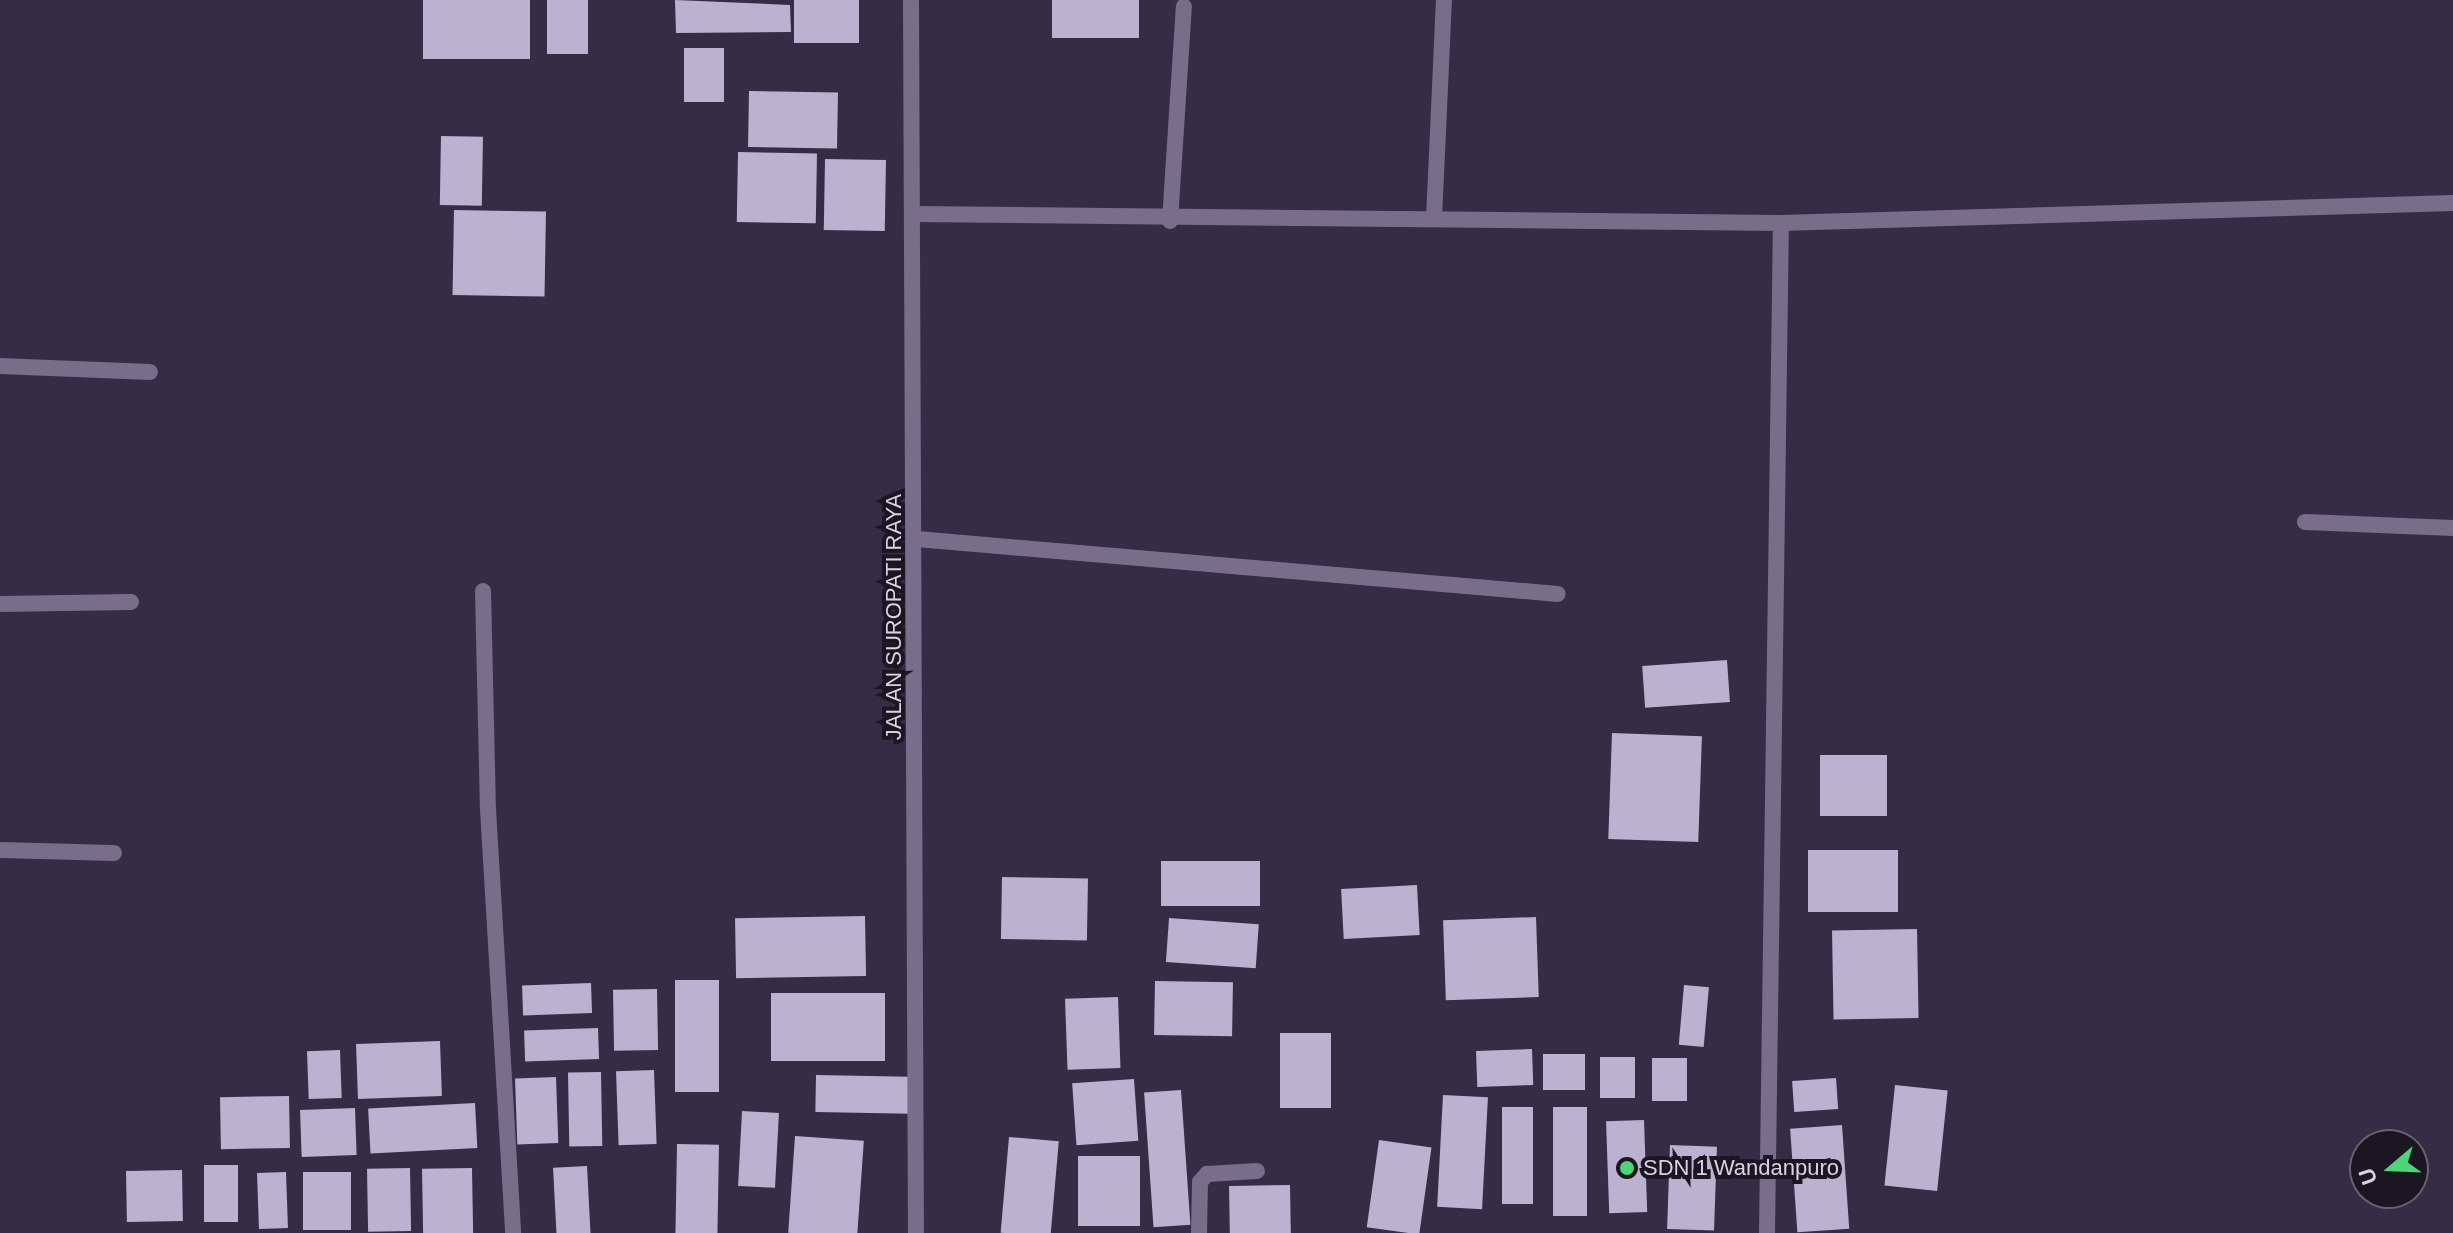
<!DOCTYPE html>
<style>
body{margin:0}
#map{position:relative;width:2453px;height:1233px;overflow:hidden;background:#352c45;font-family:Arial,sans-serif}
div>[style]{position:absolute}
.building>*{inset:0;background:#bbb1d0;transform-origin:0 0}
.minor>*{height:16px;margin:-8px;padding:0 8px;transform-origin:8px;border-radius:8px;background:#786e8c}
.tertiary>*{height:16px;margin:-8px;padding:0 8px;transform-origin:8px;border-radius:8px;background:#786e8c}
.dots>*{width:22px;height:22px;translate:-50% -50%;box-sizing:border-box;border:4px solid #1b1722;border-radius:50%}
span{translate:-50% -50%;white-space:nowrap;text-align:center;line-height:1.15;-webkit-text-stroke:8px #1b1722;paint-order:stroke}
.street-label{font-size:22px;color:#d8d3e3}
.poi-label{font-size:22px;color:#d8d3e3}
.left{translate:0 -50%;text-align:left}
.north{position:absolute;left:2349px;top:1129px;width:80px;height:80px;box-sizing:border-box;background:#1b1722;border:2px solid #67626f;border-radius:50%;rotate:251deg;font-size:22px;font-weight:700;line-height:32px;text-align:center;color:#d8d3e3}
.north::after{content:'';display:block;margin:auto;width:28px;height:36px;background:#4bd677;clip-path:polygon(50% 0,100% 100%,50% 72%,0 100%)}
</style>
<div id="map">
<div class="building">
<div style="left:423px;top:0;width:107px;height:59px"></div>
<div style="left:547px;top:0;width:41px;height:54px"></div>
<div style="clip-path:polygon(675px 0,790px 5px,791px 32px,676px 33px)"></div>
<div style="left:794px;top:0;width:65px;height:43px"></div>
<div style="left:1052px;top:0;width:87px;height:38px"></div>
<div style="left:684px;top:48px;width:40px;height:54px"></div>
<div style="left:749px;top:91px;width:89px;height:56px;rotate:1deg"></div>
<div style="left:441px;top:136px;width:42px;height:69px;rotate:1deg"></div>
<div style="left:738px;top:152px;width:79px;height:70px;rotate:1deg"></div>
<div style="left:825px;top:159px;width:61px;height:71px;rotate:1deg"></div>
<div style="left:454px;top:210px;width:92px;height:85px;rotate:1deg"></div>
<div style="left:1727px;top:660px;width:42px;height:85px;rotate:86deg"></div>
<div style="left:1612px;top:733px;width:90px;height:106px;rotate:2deg"></div>
<div style="left:1887px;top:755px;width:61px;height:67px;rotate:90deg"></div>
<div style="left:1898px;top:850px;width:62px;height:90px;rotate:90deg"></div>
<div style="left:1161px;top:861px;width:99px;height:45px"></div>
<div style="left:1002px;top:877px;width:86px;height:62px;rotate:1deg"></div>
<div style="left:1417px;top:885px;width:50px;height:76px;rotate:87deg"></div>
<div style="left:865px;top:916px;width:60px;height:130px;rotate:89deg"></div>
<div style="left:1536px;top:917px;width:80px;height:93px;rotate:88deg"></div>
<div style="left:1169px;top:918px;width:90px;height:44px;rotate:4deg"></div>
<div style="left:1917px;top:929px;width:89px;height:85px;rotate:89deg"></div>
<div style="left:675px;top:980px;width:44px;height:112px"></div>
<div style="left:1155px;top:981px;width:78px;height:54px;rotate:1deg"></div>
<div style="left:591px;top:983px;width:30px;height:69px;rotate:88deg"></div>
<div style="left:1684px;top:985px;width:25px;height:60px;rotate:5deg"></div>
<div style="left:657px;top:989px;width:61px;height:44px;rotate:89deg"></div>
<div style="left:771px;top:993px;width:114px;height:68px"></div>
<div style="left:1118px;top:997px;width:71px;height:53px;rotate:88deg"></div>
<div style="left:598px;top:1028px;width:31px;height:74px;rotate:88deg"></div>
<div style="left:1280px;top:1033px;width:51px;height:75px"></div>
<div style="left:440px;top:1041px;width:55px;height:84px;rotate:88deg"></div>
<div style="left:1532px;top:1049px;width:36px;height:56px;rotate:88deg"></div>
<div style="left:340px;top:1050px;width:48px;height:33px;rotate:88deg"></div>
<div style="left:1543px;top:1054px;width:42px;height:36px"></div>
<div style="left:1600px;top:1057px;width:35px;height:41px"></div>
<div style="left:1652px;top:1058px;width:35px;height:43px"></div>
<div style="left:654px;top:1070px;width:74px;height:38px;rotate:88deg"></div>
<div style="left:601px;top:1072px;width:74px;height:33px;rotate:89deg"></div>
<div style="left:816px;top:1075px;width:94px;height:37px;rotate:1deg"></div>
<div style="left:556px;top:1077px;width:66px;height:41px;rotate:88deg"></div>
<div style="left:1836px;top:1078px;width:31px;height:44px;rotate:86deg"></div>
<div style="left:1134px;top:1079px;width:62px;height:62px;rotate:86deg"></div>
<div style="left:1895px;top:1085px;width:53px;height:101px;rotate:6deg"></div>
<div style="left:1181px;top:1090px;width:135px;height:37px;rotate:86deg"></div>
<div style="left:1443px;top:1095px;width:45px;height:112px;rotate:3deg"></div>
<div style="left:289px;top:1096px;width:52px;height:69px;rotate:89deg"></div>
<div style="left:475px;top:1103px;width:45px;height:107px;rotate:87deg"></div>
<div style="left:1502px;top:1107px;width:31px;height:97px"></div>
<div style="left:1553px;top:1107px;width:34px;height:109px"></div>
<div style="left:355px;top:1108px;width:47px;height:55px;rotate:88deg"></div>
<div style="left:742px;top:1111px;width:37px;height:75px;rotate:3deg"></div>
<div style="left:1644px;top:1120px;width:92px;height:38px;rotate:88deg"></div>
<div style="left:1842px;top:1125px;width:104px;height:52px;rotate:86deg"></div>
<div style="left:795px;top:1136px;width:69px;height:97px;rotate:4deg"></div>
<div style="left:1009px;top:1137px;width:50px;height:96px;rotate:5deg"></div>
<div style="left:1379px;top:1140px;width:53px;height:88px;rotate:8deg"></div>
<div style="left:677px;top:1144px;width:42px;height:89px;rotate:1deg"></div>
<div style="left:1670px;top:1145px;width:47px;height:84px;rotate:2deg"></div>
<div style="left:1140px;top:1156px;width:70px;height:62px;rotate:90deg"></div>
<div style="left:204px;top:1165px;width:34px;height:57px"></div>
<div style="left:587px;top:1166px;width:67px;height:34px;rotate:87deg"></div>
<div style="left:410px;top:1168px;width:63px;height:43px;rotate:89deg"></div>
<div style="left:472px;top:1168px;width:65px;height:50px;rotate:89deg"></div>
<div style="left:182px;top:1170px;width:51px;height:56px;rotate:89deg"></div>
<div style="left:286px;top:1172px;width:56px;height:29px;rotate:88deg"></div>
<div style="left:303px;top:1172px;width:48px;height:58px"></div>
<div style="left:1290px;top:1185px;width:48px;height:61px;rotate:89deg"></div>
</div>
<div class="minor">
<div style="left:913px;top:214px;width:868px;rotate:0.59deg"></div>
<div style="left:1781px;top:223px;width:672px;rotate:-1.7deg"></div>
<div style="left:1434px;top:219px;width:219px;rotate:-87.4deg"></div>
<div style="left:1170px;top:221px;width:215px;rotate:-86.3deg"></div>
<div style="left:0;top:366px;width:150px;rotate:2.3deg"></div>
<div style="left:2305px;top:522px;width:148px;rotate:2.3deg"></div>
<div style="left:917px;top:539px;width:643px;rotate:4.9deg"></div>
<div style="left:483px;top:591px;width:218px;rotate:88.7deg"></div>
<div style="left:488px;top:809px;width:425px;rotate:86.6deg"></div>
<div style="left:0;top:604px;width:131px;rotate:-0.9deg"></div>
<div style="left:0;top:850px;width:114px;rotate:1.5deg"></div>
<div style="left:1199px;top:1233px;width:51px;rotate:-88.9deg"></div>
<div style="left:1200px;top:1182px;width:11px;rotate:-49deg"></div>
<div style="left:1207px;top:1174px;width:50px;rotate:-3.4deg"></div>
<div style="left:1767px;top:1233px;width:1010px;rotate:-89.21deg"></div>
</div>
<div class="tertiary">
<div style="left:911px;top:0;width:1233px;rotate:89.77deg"></div>
</div>
<div class="dots">
<div style="left:1627px;top:1168px;background:#4bd677"></div>
</div>
<div class="street-label">
<span style="left:894px;top:617px;rotate:-90deg">JALAN SUROPATI RAYA</span>
</div>
<div class="poi-label">
<span class="left" style="left:1643px;top:1168px">SDN 1 Wandanpuro</span>
</div>
<div class="north">U</div>
</div>
